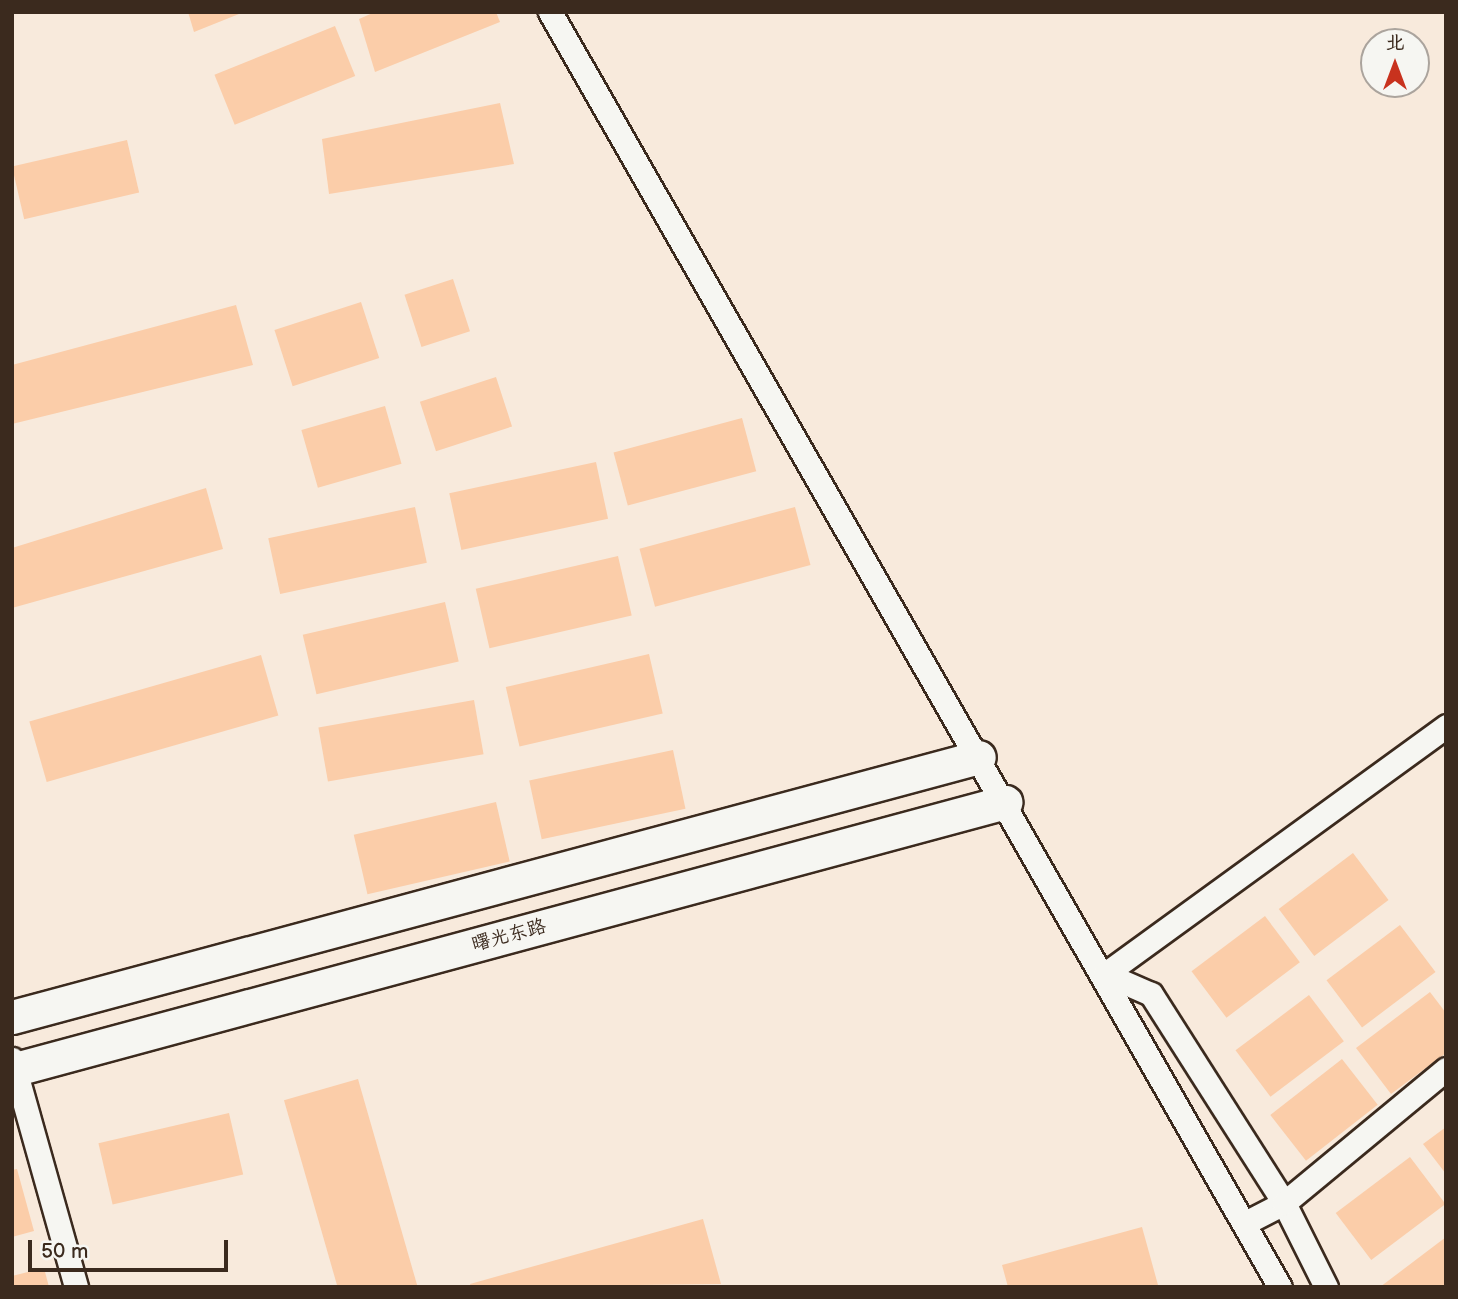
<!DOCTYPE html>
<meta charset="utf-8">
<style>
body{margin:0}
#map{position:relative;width:1458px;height:1299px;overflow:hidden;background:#f8eadc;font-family:"Balsamiq Sans","LXGW WenKai TC",sans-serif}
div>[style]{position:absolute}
.building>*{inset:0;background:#fbcda9;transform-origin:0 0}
.roads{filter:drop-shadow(2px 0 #3b2a1e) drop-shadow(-2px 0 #3b2a1e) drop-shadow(0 2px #3b2a1e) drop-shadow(0 -2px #3b2a1e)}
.minor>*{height:23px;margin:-11.5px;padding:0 11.5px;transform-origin:11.5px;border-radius:11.5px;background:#f6f6f2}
.secondary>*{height:33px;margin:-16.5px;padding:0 16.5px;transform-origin:16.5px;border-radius:16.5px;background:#f6f6f2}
span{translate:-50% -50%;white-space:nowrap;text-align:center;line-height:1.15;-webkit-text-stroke:5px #f6f6f2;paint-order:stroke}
.street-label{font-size:19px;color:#3b2a1e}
.frame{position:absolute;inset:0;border:14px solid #3b2a1e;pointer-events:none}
.north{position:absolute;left:1360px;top:28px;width:70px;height:70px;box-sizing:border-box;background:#f6f6f2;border:2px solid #aba49d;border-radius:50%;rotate:0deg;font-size:19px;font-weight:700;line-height:28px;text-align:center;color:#3b2a1e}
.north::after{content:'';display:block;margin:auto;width:24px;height:32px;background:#c8321e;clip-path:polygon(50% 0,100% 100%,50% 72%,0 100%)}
.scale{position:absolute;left:28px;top:1240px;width:200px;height:32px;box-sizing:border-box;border:4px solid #3b2a1e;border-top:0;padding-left:9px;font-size:21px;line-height:24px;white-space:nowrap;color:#3b2a1e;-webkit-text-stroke:5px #f6f6f2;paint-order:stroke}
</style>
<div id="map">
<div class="building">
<div style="clip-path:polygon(188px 12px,244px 12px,194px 32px)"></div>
<div style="clip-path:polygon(375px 12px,496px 12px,500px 22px,375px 72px,359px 19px)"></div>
<div style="left:335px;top:26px;width:54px;height:130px;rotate:68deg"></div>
<div style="clip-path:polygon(500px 103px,514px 164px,329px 194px,322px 139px)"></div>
<div style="left:127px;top:140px;width:54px;height:118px;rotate:77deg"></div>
<div style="left:453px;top:279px;width:55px;height:51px;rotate:72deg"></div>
<div style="left:361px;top:302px;width:59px;height:91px;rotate:72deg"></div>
<div style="clip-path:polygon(236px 305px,253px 365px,12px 424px,12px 365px)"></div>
<div style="left:496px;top:377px;width:52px;height:80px;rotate:72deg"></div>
<div style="left:385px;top:406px;width:60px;height:87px;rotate:74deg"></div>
<div style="left:742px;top:418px;width:55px;height:133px;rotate:75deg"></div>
<div style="left:596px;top:462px;width:58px;height:150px;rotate:78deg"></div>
<div style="clip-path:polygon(206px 488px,223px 549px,12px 608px,12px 548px)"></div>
<div style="left:415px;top:507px;width:57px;height:150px;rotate:78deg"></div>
<div style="left:795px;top:507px;width:60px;height:161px;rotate:75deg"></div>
<div style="left:618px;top:556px;width:61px;height:146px;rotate:77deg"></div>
<div style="left:445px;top:602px;width:61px;height:146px;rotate:77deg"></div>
<div style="left:649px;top:654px;width:61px;height:147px;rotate:77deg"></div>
<div style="left:261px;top:655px;width:63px;height:241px;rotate:74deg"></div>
<div style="left:474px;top:700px;width:55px;height:158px;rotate:80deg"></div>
<div style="left:673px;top:750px;width:60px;height:147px;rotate:78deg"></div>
<div style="left:496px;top:802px;width:61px;height:146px;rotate:77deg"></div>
<div style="left:1353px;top:853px;width:59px;height:93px;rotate:53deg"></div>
<div style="left:1265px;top:916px;width:58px;height:92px;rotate:53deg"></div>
<div style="left:1400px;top:925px;width:59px;height:92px;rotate:53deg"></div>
<div style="clip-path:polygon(1430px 992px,1446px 1013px,1446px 1053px,1391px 1094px,1356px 1048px)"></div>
<div style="left:1309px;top:995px;width:58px;height:92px;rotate:53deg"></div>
<div style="left:1342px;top:1059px;width:58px;height:91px;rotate:52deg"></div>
<div style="left:358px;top:1079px;width:217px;height:77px;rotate:74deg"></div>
<div style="left:229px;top:1113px;width:63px;height:134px;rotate:77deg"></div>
<div style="clip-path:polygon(1446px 1127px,1446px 1174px,1423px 1144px)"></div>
<div style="left:1410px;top:1157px;width:59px;height:93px;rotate:53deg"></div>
<div style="clip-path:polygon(17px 1169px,34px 1231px,12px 1237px,12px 1170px)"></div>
<div style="clip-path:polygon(703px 1219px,721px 1284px,471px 1287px,470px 1284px)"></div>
<div style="clip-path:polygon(1142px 1227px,1158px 1285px,1008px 1287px,1002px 1265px)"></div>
<div style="clip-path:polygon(1446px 1237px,1446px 1287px,1380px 1287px)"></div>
<div style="clip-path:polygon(44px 1268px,49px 1287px,12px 1287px,12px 1276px)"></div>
</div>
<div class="roads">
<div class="minor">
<div style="left:550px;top:12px;width:1469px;rotate:60.21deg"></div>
<div style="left:1105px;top:974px;width:422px;rotate:-36deg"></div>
<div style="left:1105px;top:974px;width:50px;rotate:23.5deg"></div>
<div style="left:1151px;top:994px;width:248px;rotate:57.5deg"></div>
<div style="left:1284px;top:1203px;width:94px;rotate:63.4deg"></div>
<div style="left:12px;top:1059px;width:237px;rotate:74.3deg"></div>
<div style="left:1247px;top:1222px;width:42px;rotate:-27.2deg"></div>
<div style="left:1284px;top:1203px;width:210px;rotate:-39.6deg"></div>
</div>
<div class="secondary">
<div style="left:12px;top:1017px;width:1001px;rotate:-15.05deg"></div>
<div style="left:12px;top:1070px;width:1029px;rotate:-15.1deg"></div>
</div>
</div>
<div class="street-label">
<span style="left:509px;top:936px;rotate:-15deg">曙光东路</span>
</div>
<div class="frame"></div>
<div class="north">北</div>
<div class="scale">50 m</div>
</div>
